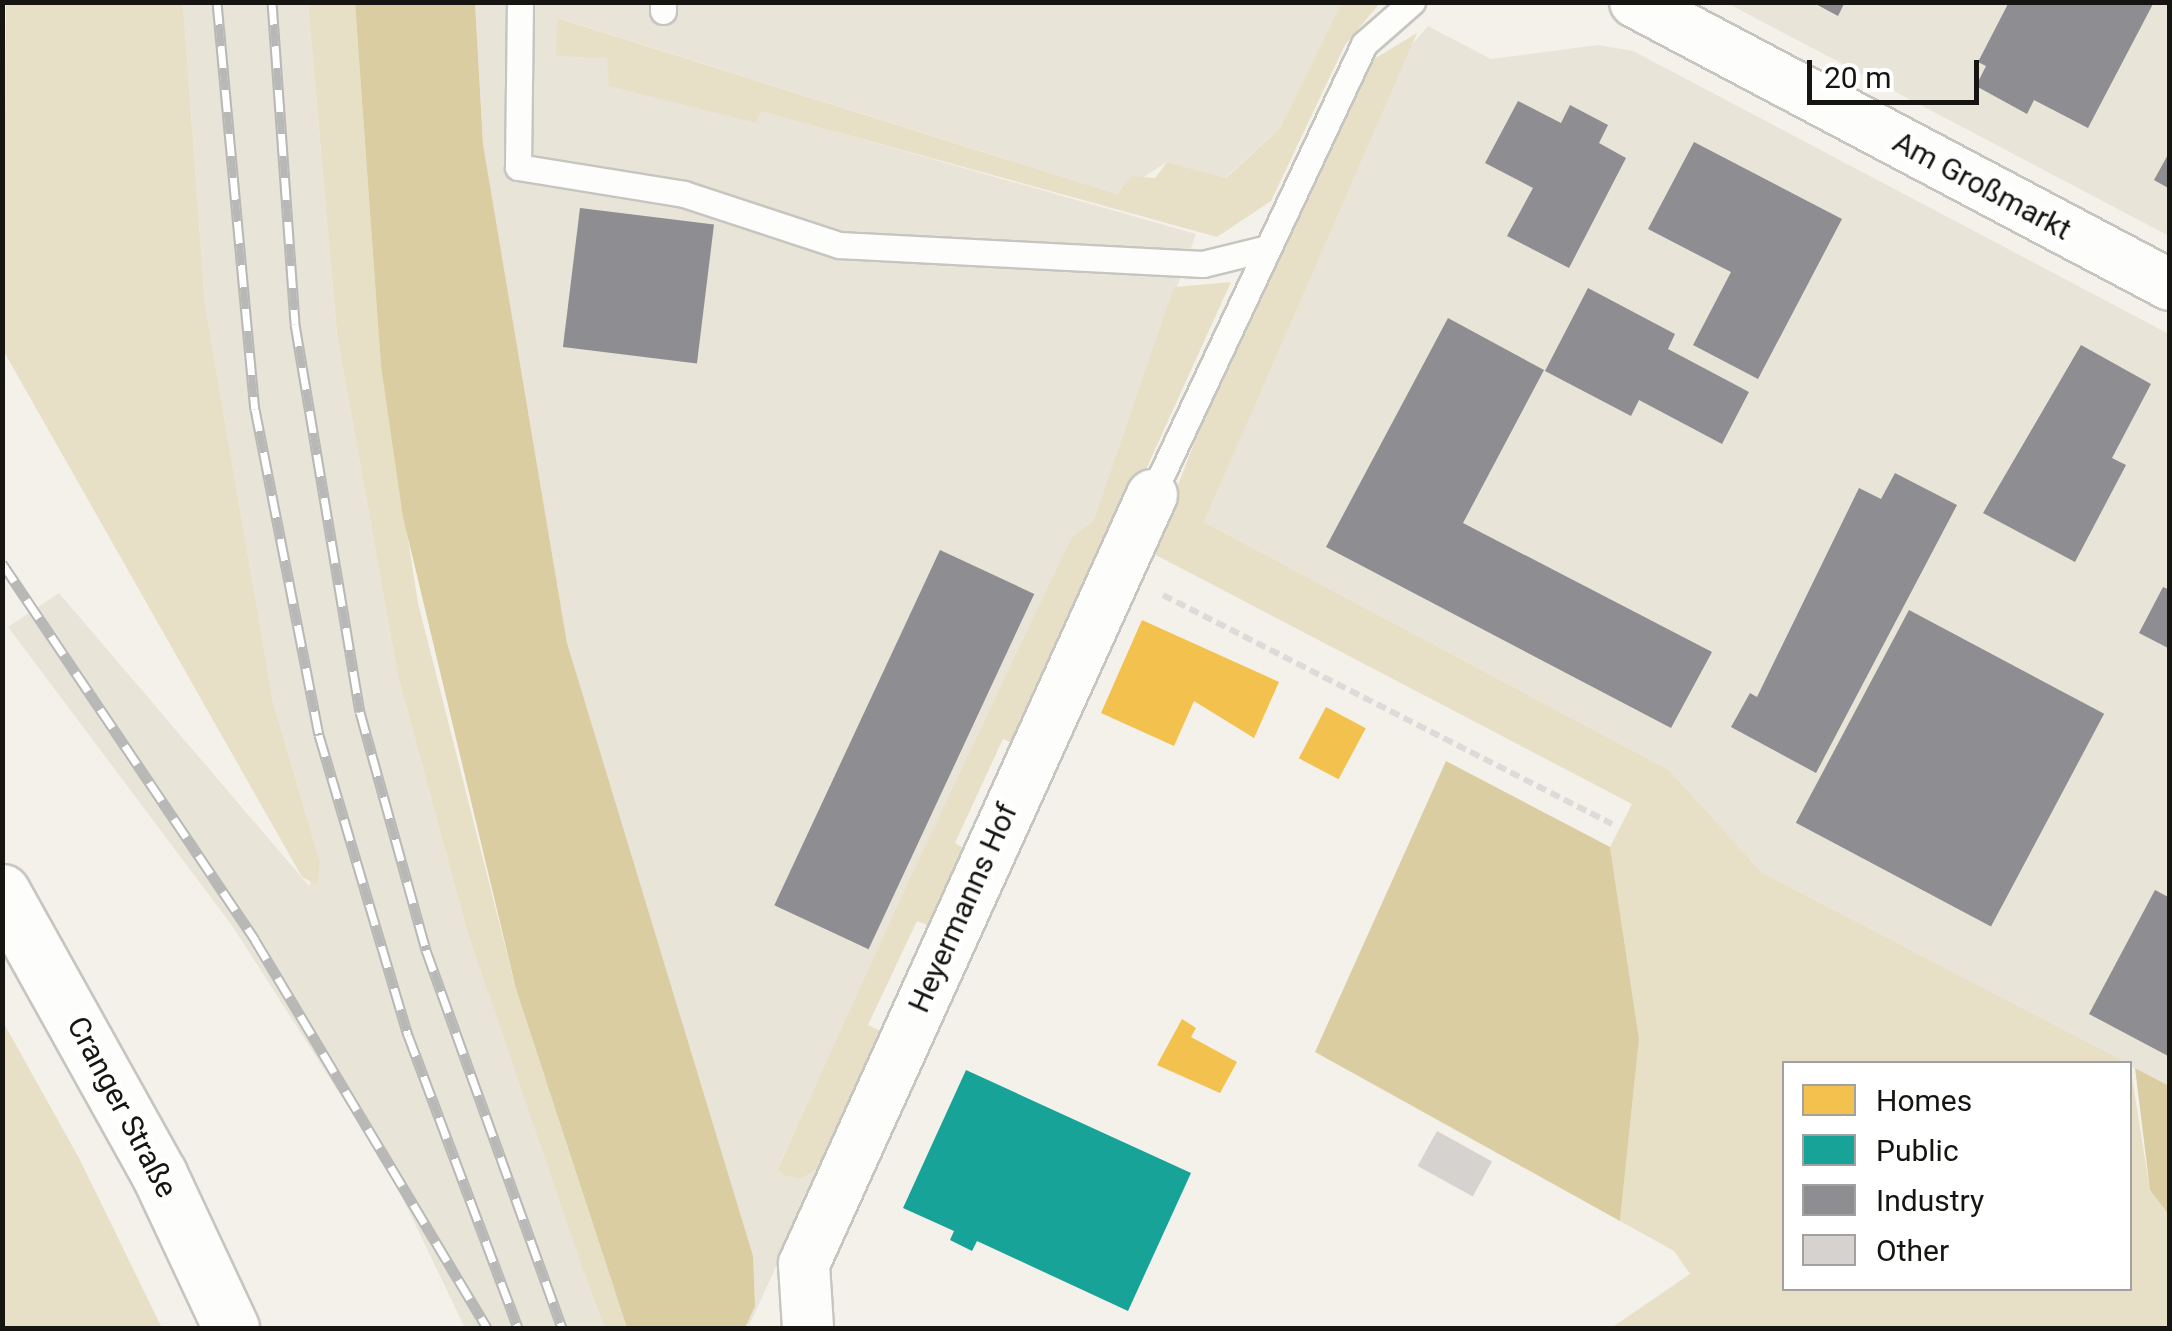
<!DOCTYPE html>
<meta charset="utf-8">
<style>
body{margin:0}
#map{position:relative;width:2172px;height:1331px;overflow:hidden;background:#f4f1ea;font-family:Roboto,sans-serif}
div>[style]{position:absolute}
.built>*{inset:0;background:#e9e4d8}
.green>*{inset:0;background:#e8e0c6}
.forest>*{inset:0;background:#dacda2}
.homes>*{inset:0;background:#f2c14e;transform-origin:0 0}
.public>*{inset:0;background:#17a398}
.industry>*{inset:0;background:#8d8d92;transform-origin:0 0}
.building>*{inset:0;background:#d5d2d0;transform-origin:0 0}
.path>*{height:6px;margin-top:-3px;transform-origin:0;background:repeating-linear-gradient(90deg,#dbdbd9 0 10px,transparent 0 15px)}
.roads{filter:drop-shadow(2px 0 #c7c5c0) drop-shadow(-2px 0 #c7c5c0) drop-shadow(0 2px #c7c5c0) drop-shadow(0 -2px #c7c5c0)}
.lane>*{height:25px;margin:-12.5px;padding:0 12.5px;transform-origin:12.5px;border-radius:12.5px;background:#fdfdfc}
.street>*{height:50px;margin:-25px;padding:0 25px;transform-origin:25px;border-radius:25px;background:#fdfdfc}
.secondary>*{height:55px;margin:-27.5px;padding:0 27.5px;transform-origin:27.5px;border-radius:27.5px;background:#fdfdfc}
.rail>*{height:11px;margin-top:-5.5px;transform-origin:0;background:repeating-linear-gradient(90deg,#fff 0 22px,#b8b8b6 0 44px);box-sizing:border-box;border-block:2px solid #b8b8b6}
span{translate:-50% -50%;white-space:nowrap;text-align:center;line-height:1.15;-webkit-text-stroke:10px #fff;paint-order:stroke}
.street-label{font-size:30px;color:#161511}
.frame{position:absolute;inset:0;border:5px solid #161511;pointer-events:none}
.legend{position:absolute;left:1782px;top:1061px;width:350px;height:230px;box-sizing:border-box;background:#fff;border:2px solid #a2a1a0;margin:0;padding:12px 18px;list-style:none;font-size:30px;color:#161511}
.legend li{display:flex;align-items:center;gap:20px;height:50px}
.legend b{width:50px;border:2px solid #a2a1a0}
.scale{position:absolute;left:1807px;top:60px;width:172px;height:45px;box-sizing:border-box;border:5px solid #161511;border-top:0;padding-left:12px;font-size:30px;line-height:35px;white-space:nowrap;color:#161511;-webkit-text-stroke:8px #fff;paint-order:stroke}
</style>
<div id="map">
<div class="built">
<div style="clip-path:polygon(183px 3px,308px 3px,337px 335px,398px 676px,467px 931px,605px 1328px,465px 1328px,391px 1174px,233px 927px,8px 627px,59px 593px,309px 886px,320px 862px,273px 702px,205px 305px)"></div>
<div style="clip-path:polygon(475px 3px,1342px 3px,1280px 128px,1225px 178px,1167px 162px,1117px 194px,558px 18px,607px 58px,755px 123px,760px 110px,1196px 234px,1094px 520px,1071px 538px,778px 1167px,801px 1179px,822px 1166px,748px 1328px,691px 1067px,567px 643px,483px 144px)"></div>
<div style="clip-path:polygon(1727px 3px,2169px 3px,2169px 236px)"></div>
<div style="clip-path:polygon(1428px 26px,1491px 59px,1598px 45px,1633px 51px,2169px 334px,2169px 1086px,1761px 873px,1669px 770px,1204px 522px,1408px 49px)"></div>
</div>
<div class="green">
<div style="clip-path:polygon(1342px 2px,1380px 3px,1345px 45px,1271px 201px,1217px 237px,761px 111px,756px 123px,609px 86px,607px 58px,556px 56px,557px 18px,1117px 194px,1132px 176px,1155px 178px,1167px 162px,1226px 178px,1280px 128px)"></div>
<div style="clip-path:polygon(6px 3px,183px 3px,205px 305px,273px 702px,320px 862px,317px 885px,302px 877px,3px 350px)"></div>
<div style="clip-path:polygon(308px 3px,355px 3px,381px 365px,418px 603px,516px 989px,627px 1328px,605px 1328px,584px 1272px,467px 931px,398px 676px,337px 335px)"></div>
<div style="clip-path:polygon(1417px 33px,1204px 522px,1669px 770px,1762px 873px,2127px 1063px,1784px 1064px,1784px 1288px,2130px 1288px,2130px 1065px,2150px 1190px,2169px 1215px,2169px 1328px,1611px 1328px,1690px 1274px,1674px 1251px,1620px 1221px,1639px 1039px,1610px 847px,1632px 804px,1152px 553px,1221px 373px,1374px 59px)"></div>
<div style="clip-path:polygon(1231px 282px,1020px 747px,1003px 739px,955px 843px,970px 852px,934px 928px,917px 921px,868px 1025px,885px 1033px,822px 1166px,801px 1179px,784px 1175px,778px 1168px,911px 876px,1071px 538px,1094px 520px,1174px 287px)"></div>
<div style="clip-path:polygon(2px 1020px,79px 1158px,162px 1328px,3px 1328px)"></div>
</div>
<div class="forest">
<div style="clip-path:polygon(355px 3px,475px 3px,483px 144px,567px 643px,753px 1256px,755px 1306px,745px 1328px,627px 1328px,516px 989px,403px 517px,381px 366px)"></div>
<div style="clip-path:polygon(1446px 761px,1610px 847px,1639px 1039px,1620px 1221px,1315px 1052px)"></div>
<div style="clip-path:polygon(2135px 1068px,2169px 1086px,2169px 1215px,2150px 1190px)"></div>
</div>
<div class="homes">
<div style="clip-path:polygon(1142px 620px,1279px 682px,1254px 738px,1194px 701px,1174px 746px,1101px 713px)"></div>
<div style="left:1326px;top:707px;width:45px;height:58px;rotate:28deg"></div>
<div style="clip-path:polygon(1182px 1019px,1196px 1028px,1191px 1037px,1237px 1062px,1220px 1093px,1157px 1065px)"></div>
</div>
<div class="public">
<div style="clip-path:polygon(966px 1070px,1191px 1173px,1128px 1311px,977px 1241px,972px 1251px,950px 1240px,954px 1231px,903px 1208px)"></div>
</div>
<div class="industry">
<div style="clip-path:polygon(1812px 2px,1845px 2px,1838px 16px)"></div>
<div style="clip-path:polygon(2009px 2px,2154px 2px,2088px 128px,2034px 100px,2027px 114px,1976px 86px,1986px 66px,1978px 62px)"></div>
<div style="clip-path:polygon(1518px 101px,1561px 123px,1570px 105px,1608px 125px,1599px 143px,1626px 158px,1569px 268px,1507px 236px,1533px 188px,1485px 163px)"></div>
<div style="clip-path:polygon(1694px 142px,1842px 219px,1758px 379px,1693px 345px,1731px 272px,1648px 229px)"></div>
<div style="clip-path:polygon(2170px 151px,2170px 189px,2154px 180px)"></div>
<div style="left:580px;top:208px;width:135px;height:140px;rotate:7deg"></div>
<div style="clip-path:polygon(1588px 288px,1675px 334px,1668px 349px,1749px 392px,1722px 444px,1639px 400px,1631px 416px,1545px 371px)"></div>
<div style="clip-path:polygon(1448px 318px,1544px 370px,1463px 523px,1712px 652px,1671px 728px,1326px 547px)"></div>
<div style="clip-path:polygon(2081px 345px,2151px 384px,2112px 458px,2126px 465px,2075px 562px,1983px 513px)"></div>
<div style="clip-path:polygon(1895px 473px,1957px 505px,1816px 773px,1731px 727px,1750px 693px,1757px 697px,1859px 488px,1881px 499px)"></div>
<div style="left:940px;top:550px;width:104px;height:392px;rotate:25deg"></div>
<div style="clip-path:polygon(2163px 587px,2170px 590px,2170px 649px,2139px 633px)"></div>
<div style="left:1909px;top:610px;width:221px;height:241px;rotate:28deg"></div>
<div style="clip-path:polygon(2155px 890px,2170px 898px,2170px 1057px,2089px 1014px)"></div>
</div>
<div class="building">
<div style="left:1437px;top:1131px;width:63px;height:40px;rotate:29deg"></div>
</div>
<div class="path">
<div style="left:1163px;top:595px;width:504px;rotate:27.02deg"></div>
</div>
<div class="roads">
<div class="lane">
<div style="left:520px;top:2px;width:165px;rotate:90.7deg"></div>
<div style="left:518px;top:167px;width:168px;rotate:9.2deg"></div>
<div style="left:684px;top:194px;width:163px;rotate:18.2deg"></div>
<div style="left:839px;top:245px;width:364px;rotate:3deg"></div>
<div style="left:1203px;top:264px;width:63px;rotate:-13.8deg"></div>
<div style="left:663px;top:2px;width:9px;rotate:90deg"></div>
<div style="left:1152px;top:495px;width:498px;rotate:-64.8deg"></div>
<div style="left:1364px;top:44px;width:64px;rotate:-41.2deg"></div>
</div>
<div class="street">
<div style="left:1635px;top:2px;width:605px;rotate:27.88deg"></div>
<div style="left:808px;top:1328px;width:64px;rotate:-93.6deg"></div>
<div style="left:804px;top:1264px;width:844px;rotate:-65.65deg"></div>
</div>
<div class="secondary">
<div style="left:2px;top:892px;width:323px;rotate:60.9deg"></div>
<div style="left:159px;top:1174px;width:170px;rotate:64.9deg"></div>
</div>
</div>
<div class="rail">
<div style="left:217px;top:2px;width:409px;rotate:84.7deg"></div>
<div style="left:255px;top:409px;width:332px;rotate:78.9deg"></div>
<div style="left:319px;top:735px;width:313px;rotate:73.5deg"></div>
<div style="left:408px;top:1035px;width:313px;rotate:69.4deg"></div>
<div style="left:272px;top:2px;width:323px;rotate:85.9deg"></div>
<div style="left:295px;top:324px;width:393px;rotate:80.5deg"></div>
<div style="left:360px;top:712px;width:247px;rotate:74.5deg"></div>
<div style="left:426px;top:950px;width:402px;rotate:70.2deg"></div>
<div style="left:2px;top:563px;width:454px;rotate:56.1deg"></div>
<div style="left:255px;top:940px;width:452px;rotate:59.1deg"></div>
</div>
<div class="street-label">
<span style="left:1982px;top:186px;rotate:28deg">Am Großmarkt</span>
<span style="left:963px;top:908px;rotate:-66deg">Heyermanns Hof</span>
<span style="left:122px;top:1107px;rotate:62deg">Cranger Straße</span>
</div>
<div class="frame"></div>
<ul class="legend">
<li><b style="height:28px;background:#f2c14e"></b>Homes</li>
<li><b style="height:28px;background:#17a398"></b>Public</li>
<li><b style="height:28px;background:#8d8d92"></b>Industry</li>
<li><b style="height:28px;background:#d5d2d0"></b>Other</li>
</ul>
<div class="scale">20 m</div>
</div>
